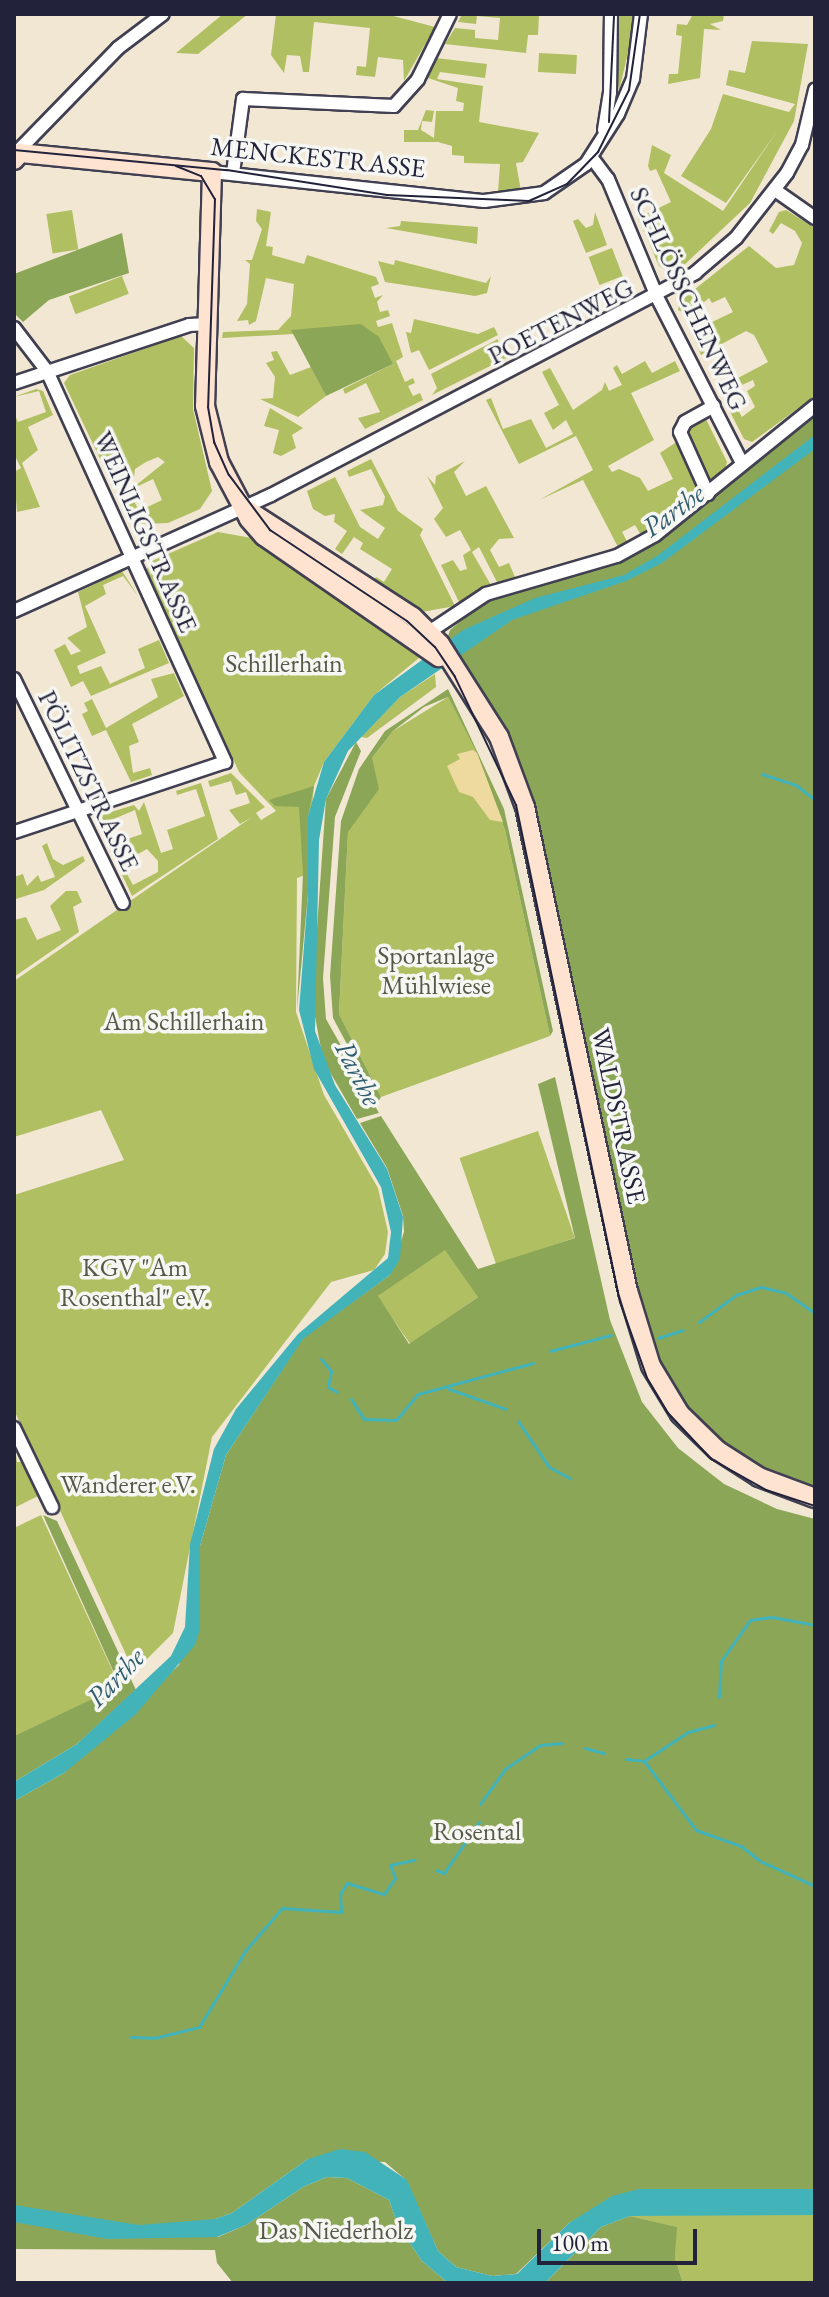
<!DOCTYPE html>
<meta charset="utf-8">
<style>
body{margin:0}
#map{position:relative;width:829px;height:2297px;overflow:hidden;background:#f2e7d3;font-family:"EB Garamond",serif}
div>[style]{position:absolute}
.green>*{inset:0;background:#b0bf61;transform-origin:0 0}
.forest>*{inset:0;background:#8ca657}
.sand>*{inset:0;background:#eeda9e}
.water>*{inset:0;background:#43b3ba}
.stream>*{height:3px;margin:-1.5px;padding:0 1.5px;transform-origin:1.5px;border-radius:1.5px;background:#43b3ba}
.roads{filter:drop-shadow(2px 0 #414052) drop-shadow(-2px 0 #414052) drop-shadow(0 2px #414052) drop-shadow(0 -2px #414052)}
.street>*{height:12px;margin:-6px;padding:0 6px;transform-origin:6px;border-radius:6px;background:#fff}
.secondary>*{height:18px;margin:-9px;padding:0 9px;transform-origin:9px;border-radius:9px;background:#fee3d1}
.tram>*{height:2px;margin:-1px;padding:0 1px;transform-origin:1px;border-radius:1px;background:#22223b}
span{translate:-50% -50%;white-space:nowrap;text-align:center;line-height:1.15;-webkit-text-stroke:7px #f6f6f2;paint-order:stroke}
.street-label{font-size:26px;color:#22223b}
.park-label{font-size:26px;color:#545948}
.water-label{font-size:28px;color:#2f5c6e;font-style:italic}
.frame{position:absolute;inset:0;border:16px solid #22223b;pointer-events:none}
.scale{position:absolute;left:537px;top:2229px;width:160px;height:36px;box-sizing:border-box;border:4px solid #22223b;border-top:0;padding-left:10px;font-size:24px;line-height:28px;white-space:nowrap;color:#22223b;-webkit-text-stroke:6px #f6f6f2;paint-order:stroke}
</style>
<div id="map">
<div class="green">
<div style="clip-path:polygon(223px 14px,248px 14px,198px 54px,176px 53px)"></div>
<div style="clip-path:polygon(276px 14px,386px 14px,435px 27px,404px 81px,403px 60px,378px 57px,375px 77px,356px 75px,357px 66px,366px 67px,370px 28px,314px 22px,309px 72px,303px 72px,300px 56px,287px 55px,284px 73px,271px 55px)"></div>
<div style="clip-path:polygon(462px 14px,539px 14px,538px 35px,528px 35px,526px 53px,445px 44px,455px 28px,475px 30px,475px 38px,498px 40px,500px 18px,477px 16px,476px 24px,458px 22px)"></div>
<div style="clip-path:polygon(616px 14px,637px 14px,619px 91px,615px 61px)"></div>
<div style="clip-path:polygon(693px 14px,724px 14px,723px 21px,710px 24px,721px 30px,704px 29px,700px 78px,668px 84px,669px 74px,678px 74px,682px 36px,676px 35px,677px 24px,687px 25px)"></div>
<div style="clip-path:polygon(752px 41px,808px 44px,794px 121px,750px 203px,682px 267px,667px 271px,659px 266px,638px 218px,671px 202px,656px 169px,650px 171px,648px 166px,652px 145px,671px 155px,664px 173px,723px 211px,778px 130px,726px 203px,681px 176px,711px 129px,723px 94px,789px 112px,795px 104px,726px 85px,729px 70px,745px 73px)"></div>
<div style="left:539px;top:53px;width:38px;height:19px;rotate:3deg"></div>
<div style="clip-path:polygon(436px 58px,487px 64px,485px 78px,440px 72px,437px 79px,483px 86px,479px 122px,539px 133px,523px 162px,516px 163px,521px 191px,498px 192px,500px 164px,464px 163px,464px 156px,452px 155px,452px 146px,438px 142px,404px 142px,404px 130px,418px 130px,426px 110px,434px 111px,432px 122px,422px 121px,421px 130px,434px 138px,436px 111px,463px 111px,464px 103px,456px 101px,458px 88px,425px 77px)"></div>
<div style="clip-path:polygon(257px 209px,271px 212px,266px 246px,273px 247px,272px 255px,304px 264px,307px 255px,376px 277px,379px 284px,371px 287px,375px 298px,383px 295px,377px 302px,380px 312px,388px 310px,390px 316px,376px 321px,378px 327px,392px 323px,403px 357px,396px 361px,405px 382px,413px 378px,415px 383px,408px 386px,413px 396px,420px 393px,423px 400px,365px 429px,358px 418px,380px 412px,366px 383px,345px 394px,343px 389px,393px 364px,294px 334px,222px 338px,223px 332px,278px 330px,291px 316px,294px 284px,266px 278px,256px 321px,249px 325px,248px 320px,237px 321px,247px 304px,250px 264px,245px 260px,252px 260px,262px 229px,256px 221px)"></div>
<div style="left:72px;top:210px;width:40px;height:26px;rotate:81deg"></div>
<div style="clip-path:polygon(786px 210px,815px 228px,815px 396px,752px 442px,744px 439px,727px 406px,734px 403px,742px 417px,755px 407px,747px 391px,755px 386px,753px 380px,742px 385px,738px 378px,768px 362px,754px 335px,746px 331px,701px 355px,691px 332px,733px 312px,725px 297px,712px 303px,709px 298px,689px 315px,678px 310px,680px 301px,749px 246px,776px 268px,794px 265px,802px 243px,795px 231px,781px 223px,773px 234px,769px 231px,779px 212px)"></div>
<div style="clip-path:polygon(595px 212px,607px 245px,586px 253px,573px 221px,578px 219px,586px 228px,593px 225px)"></div>
<div style="clip-path:polygon(401px 221px,478px 227px,477px 244px,386px 228px,400px 226px)"></div>
<div style="left:612px;top:248px;width:30px;height:25px;rotate:69deg"></div>
<div style="clip-path:polygon(395px 260px,486px 283px,491px 276px,487px 293px,475px 296px,385px 282px,378px 261px,394px 265px)"></div>
<div style="left:122px;top:276px;width:19px;height:57px;rotate:69deg"></div>
<div style="clip-path:polygon(414px 319px,478px 334px,494px 327px,498px 335px,429px 370px,419px 350px,411px 353px,406px 332px,411px 333px)"></div>
<div style="clip-path:polygon(181px 336px,194px 348px,193px 409px,212px 491px,200px 509px,168px 523px,141px 524px,130px 519px,117px 496px,131px 495px,139px 511px,162px 500px,153px 479px,130px 490px,165px 462px,158px 457px,146px 462px,135px 469px,134px 477px,113px 486px,64px 383px,70px 375px)"></div>
<div style="clip-path:polygon(498px 339px,499px 351px,510px 356px,432px 395px,437px 388px,431px 374px)"></div>
<div style="clip-path:polygon(277px 351px,290px 375px,311px 367px,326px 396px,298px 417px,260px 399px,273px 398px,275px 377px,266px 363px,274px 360px,271px 352px)"></div>
<div style="clip-path:polygon(645px 361px,652px 373px,675px 361px,680px 371px,631px 393px,654px 440px,608px 466px,612px 472px,619px 469px,640px 478px,648px 491px,673px 479px,660px 453px,678px 441px,702px 490px,641px 535px,635px 525px,622px 532px,628px 543px,618px 547px,583px 480px,539px 500px,593px 470px,576px 436px,519px 464px,486px 400px,491px 398px,503px 429px,531px 419px,546px 448px,573px 434px,566px 420px,553px 430px,544px 413px,559px 405px,542px 372px,550px 368px,573px 410px,602px 390px,605px 382px,609px 391px,622px 385px,613px 368px,617px 365px,622px 374px)"></div>
<div style="clip-path:polygon(36px 389px,43px 391px,53px 415px,28px 427px,38px 450px,22px 463px,40px 507px,17px 512px,14px 472px,21px 468px,14px 454px,14px 413px,18px 422px,46px 412px,39px 391px,14px 397px)"></div>
<div style="clip-path:polygon(270px 408px,303px 428px,292px 435px,296px 448px,281px 456px,273px 453px,279px 430px,264px 426px)"></div>
<div style="clip-path:polygon(704px 415px,727px 462px,725px 471px,709px 484px,685px 431px)"></div>
<div style="clip-path:polygon(371px 459px,398px 511px,423px 529px,420px 535px,455px 606px,422px 612px,372px 582px,376px 577px,384px 582px,392px 569px,360px 549px,363px 543px,354px 537px,342px 554px,335px 549px,347px 531px,334px 522px,335px 514px,325px 516px,313px 509px,307px 491px,335px 477px,360px 527px,378px 539px,385px 528px,360px 510px,383px 505px,385px 497px,371px 469px,349px 477px,347px 471px)"></div>
<div style="clip-path:polygon(465px 461px,454px 472px,466px 496px,486px 486px,514px 538px,499px 539px,490px 550px,499px 567px,509px 563px,515px 577px,498px 584px,479px 547px,472px 552px,492px 587px,460px 604px,441px 565px,453px 560px,460px 571px,467px 569px,463px 555px,471px 550px,460px 530px,446px 537px,434px 519px,443px 508px,427px 476px,435px 485px,436px 476px)"></div>
<div style="clip-path:polygon(218px 532px,257px 539px,425px 653px,374px 695px,324px 762px,314px 786px,305px 875px,297px 878px,296px 1012px,324px 1095px,378px 1188px,388px 1232px,385px 1254px,374px 1270px,331px 1282px,212px 1437px,173px 1633px,134px 1672px,14px 1410px,14px 1195px,124px 1160px,101px 1110px,14px 1137px,14px 981px,252px 817px,240px 824px,229px 810px,250px 803px,246px 792px,236px 795px,231px 781px,210px 787px,208px 781px,231px 773px,265px 807px,256px 813px,261px 820px,276px 811px,239px 772px,146px 570px,152px 561px)"></div>
<div style="clip-path:polygon(122px 571px,138px 596px,123px 576px,103px 585px,106px 594px,85px 606px,106px 653px,77px 666px,80px 674px,101px 666px,110px 684px,145px 668px,138px 649px,159px 640px,169px 663px,91px 696px,83px 681px,71px 687px,54px 650px,65px 644px,71px 655px,81px 651px,67px 638px,87px 627px,78px 592px)"></div>
<div style="clip-path:polygon(174px 673px,184px 696px,132px 724px,139px 742px,129px 746px,133px 773px,150px 768px,152px 775px,131px 782px,106px 730px,92px 736px,82px 714px,88px 711px,84px 703px,92px 699px,106px 728px,158px 697px,151px 679px)"></div>
<div style="clip-path:polygon(435px 674px,436px 687px,367px 738px,361px 737px,400px 697px)"></div>
<div style="clip-path:polygon(448px 697px,477px 752px,505px 830px,550px 1036px,381px 1097px,339px 1014px,348px 832px,372px 758px,393px 731px)"></div>
<div style="clip-path:polygon(201px 783px,218px 839px,132px 896px,117px 864px,121px 863px,133px 885px,158px 872px,158px 861px,147px 849px,136px 855px,130px 848px,113px 856px,111px 852px,121px 848px,119px 842px,142px 834px,135px 810px,104px 823px,101px 815px,134px 805px,139px 811px,144px 802px,161px 853px,173px 849px,167px 830px,205px 816px,196px 789px,177px 795px,176px 791px)"></div>
<div style="clip-path:polygon(47px 843px,53px 859px,63px 865px,83px 856px,85px 861px,44px 890px,16px 899px,14px 877px,23px 874px,27px 886px,38px 875px,41px 882px,55px 877px,42px 846px)"></div>
<div style="clip-path:polygon(66px 891px,77px 891px,82px 902px,73px 907px,79px 932px,14px 977px,14px 920px,26px 917px,37px 940px,61px 930px,50px 906px)"></div>
<div style="left:538px;top:1131px;width:113px;height:83px;rotate:71deg"></div>
<div style="left:445px;top:1249px;width:58px;height:83px;rotate:55deg"></div>
<div style="clip-path:polygon(14px 1442px,17px 1462px,24px 1462px,40px 1495px,14px 1508px)"></div>
<div style="clip-path:polygon(41px 1515px,120px 1687px,14px 1736px,14px 1528px)"></div>
<div style="clip-path:polygon(695px 2212px,815px 2215px,815px 2283px,683px 2283px,675px 2258px,676px 2227px,630px 2216px)"></div>
</div>
<div class="forest">
<div style="clip-path:polygon(122px 233px,129px 273px,49px 300px,23px 322px,14px 313px,14px 274px)"></div>
<div style="clip-path:polygon(361px 324px,379px 337px,393px 364px,326px 396px,291px 330px)"></div>
<div style="clip-path:polygon(815px 413px,815px 1488px,763px 1468px,723px 1442px,688px 1408px,660px 1362px,648px 1331px,534px 804px,508px 733px,447px 639px,450px 630px,481px 604px,532px 583px,620px 562px,660px 538px)"></div>
<div style="clip-path:polygon(448px 689px,504px 809px,553px 1031px,550px 1036px,505px 830px,477px 753px,448px 697px,424px 707px,393px 731px,372px 758px,379px 789px,348px 832px,339px 1014px,381px 1097px,378px 1102px,333px 1018px,330px 976px,341px 821px,359px 769px,385px 731px)"></div>
<div style="clip-path:polygon(356px 742px,361px 751px,335px 817px,323px 978px,326px 1019px,379px 1113px,357px 1119px,323px 1060px,312px 1000px,326px 799px)"></div>
<div style="clip-path:polygon(314px 786px,308px 816px,308px 894px,297px 1010px,303px 873px,299px 807px,275px 806px,269px 800px)"></div>
<div style="clip-path:polygon(evenodd,555px 1077px,610px 1320px,642px 1402px,678px 1448px,724px 1484px,777px 1509px,815px 1519px,815px 2189px,639px 2189px,569px 2223px,516px 2274px,492px 2276px,456px 2267px,438px 2251px,406px 2180px,385px 2162px,308px 2159px,232px 2213px,215px 2219px,218px 2237px,246px 2225px,303px 2187px,327px 2177px,347px 2178px,389px 2200px,398px 2226px,422px 2261px,448px 2283px,233px 2283px,217px 2263px,215px 2250px,14px 2249px,14px 1801px,64px 1773px,179px 1665px,199px 1580px,200px 1546px,226px 1455px,303px 1338px,390px 1275px,404px 1232px,403px 1216px,387px 1168px,360px 1123px,381px 1116px,478px 1269px,575px 1238px,538px 1084px,555px 1077px,445px 1250px,478px 1297px,409px 1344px,378px 1296px,445px 1250px)"></div>
<div style="clip-path:polygon(43px 1515px,57px 1521px,136px 1690px,77px 1744px,14px 1782px,14px 1736px,120px 1686px)"></div>
<div style="clip-path:polygon(630px 2216px,677px 2227px,675px 2258px,683px 2283px,545px 2283px,601px 2227px)"></div>
</div>
<div class="sand">
<div style="clip-path:polygon(473px 750px,477px 753px,503px 822px,490px 820px,473px 797px,459px 792px,447px 766px,460px 759px,457px 754px)"></div>
</div>
<div class="water">
<div style="clip-path:polygon(815px 435px,815px 449px,662px 563px,626px 581px,512px 620px,400px 697px,348px 751px,326px 799px,319px 840px,315px 1031px,335px 1085px,387px 1169px,403px 1217px,400px 1259px,390px 1275px,303px 1339px,226px 1455px,200px 1546px,200px 1629px,195px 1645px,135px 1715px,64px 1773px,14px 1801px,14px 1782px,77px 1744px,171px 1656px,185px 1627px,190px 1544px,214px 1449px,236px 1409px,298px 1334px,388px 1258px,391px 1232px,381px 1187px,314px 1069px,299px 1010px,308px 894px,308px 816px,324px 762px,374px 695px,463px 630px,535px 598px,624px 575px,657px 556px)"></div>
<div style="clip-path:polygon(340px 2149px,365px 2152px,407px 2180px,438px 2251px,456px 2267px,492px 2276px,517px 2274px,569px 2223px,612px 2196px,639px 2189px,815px 2189px,815px 2215px,630px 2216px,601px 2227px,545px 2283px,448px 2283px,422px 2261px,398px 2226px,389px 2200px,347px 2178px,327px 2177px,303px 2187px,246px 2225px,217px 2237px,107px 2239px,14px 2222px,14px 2205px,139px 2225px,215px 2219px,232px 2213px,308px 2159px)"></div>
</div>
<div class="stream">
<div style="left:762px;top:774px;width:36px;rotate:18deg"></div>
<div style="left:796px;top:785px;width:24px;rotate:38deg"></div>
<div style="left:814px;top:937px;width:1px"></div>
<div style="left:699px;top:1322px;width:46px;rotate:-36.1deg"></div>
<div style="left:736px;top:1295px;width:26px;rotate:-18deg"></div>
<div style="left:761px;top:1287px;width:26px;rotate:13deg"></div>
<div style="left:786px;top:1293px;width:35px;rotate:35deg"></div>
<div style="left:658px;top:1338px;width:26px;rotate:-18deg"></div>
<div style="left:550px;top:1351px;width:63px;rotate:-14.7deg"></div>
<div style="left:321px;top:1359px;width:16px;rotate:50deg"></div>
<div style="left:331px;top:1371px;width:16px;rotate:101deg"></div>
<div style="left:328px;top:1387px;width:10px;rotate:29deg"></div>
<div style="left:449px;top:1389px;width:60px;rotate:19.3deg"></div>
<div style="left:351px;top:1399px;width:24px;rotate:57deg"></div>
<div style="left:364px;top:1419px;width:32px;rotate:2deg"></div>
<div style="left:396px;top:1420px;width:34px;rotate:-50deg"></div>
<div style="left:418px;top:1394px;width:119px;rotate:-15.1deg"></div>
<div style="left:518px;top:1421px;width:55px;rotate:56deg"></div>
<div style="left:549px;top:1467px;width:24px;rotate:28deg"></div>
<div style="left:719px;top:1697px;width:36px;rotate:-87deg"></div>
<div style="left:721px;top:1661px;width:50px;rotate:-54.7deg"></div>
<div style="left:750px;top:1620px;width:22px;rotate:-8deg"></div>
<div style="left:772px;top:1617px;width:44px;rotate:10.5deg"></div>
<div style="left:585px;top:1748px;width:20px;rotate:15deg"></div>
<div style="left:626px;top:1759px;width:18px;rotate:6deg"></div>
<div style="left:644px;top:1761px;width:53px;rotate:-33.4deg"></div>
<div style="left:688px;top:1732px;width:27px;rotate:-15deg"></div>
<div style="left:644px;top:1761px;width:86px;rotate:53deg"></div>
<div style="left:696px;top:1830px;width:48px;rotate:19.6deg"></div>
<div style="left:741px;top:1846px;width:24px;rotate:38deg"></div>
<div style="left:760px;top:1861px;width:60px;rotate:24.4deg"></div>
<div style="left:480px;top:1804px;width:43px;rotate:-54.5deg"></div>
<div style="left:505px;top:1769px;width:42px;rotate:-34.4deg"></div>
<div style="left:540px;top:1745px;width:22px;rotate:-5deg"></div>
<div style="left:436px;top:1870px;width:9px;rotate:21deg"></div>
<div style="left:444px;top:1873px;width:62px;rotate:-55.5deg"></div>
<div style="left:131px;top:2037px;width:23px;rotate:2deg"></div>
<div style="left:154px;top:2038px;width:46px;rotate:-13.7deg"></div>
<div style="left:199px;top:2027px;width:89px;rotate:-58.8deg"></div>
<div style="left:245px;top:1951px;width:57px;rotate:-49.3deg"></div>
<div style="left:282px;top:1908px;width:59px;rotate:3.9deg"></div>
<div style="left:341px;top:1912px;width:18px;rotate:-93deg"></div>
<div style="left:340px;top:1894px;width:13px;rotate:-58deg"></div>
<div style="left:347px;top:1883px;width:39px;rotate:17deg"></div>
<div style="left:384px;top:1894px;width:19px;rotate:-55deg"></div>
<div style="left:395px;top:1878px;width:14px;rotate:-111deg"></div>
<div style="left:390px;top:1865px;width:25px;rotate:-12deg"></div>
</div>
<div class="roads">
<div class="street">
<div style="left:604px;top:130px;width:37px;rotate:-81deg"></div>
<div style="left:610px;top:93px;width:79px;rotate:-89.3deg"></div>
<div style="left:16px;top:153px;width:146px;rotate:-45.8deg"></div>
<div style="left:118px;top:48px;width:56px;rotate:-37.1deg"></div>
<div style="left:592px;top:158px;width:26px;rotate:53deg"></div>
<div style="left:608px;top:179px;width:128px;rotate:67.4deg"></div>
<div style="left:657px;top:297px;width:186px;rotate:62.9deg"></div>
<div style="left:212px;top:172px;width:274px;rotate:6.1deg"></div>
<div style="left:484px;top:201px;width:61px;rotate:-7.6deg"></div>
<div style="left:544px;top:193px;width:51px;rotate:-34.6deg"></div>
<div style="left:586px;top:164px;width:59px;rotate:-57.4deg"></div>
<div style="left:618px;top:114px;width:38px;rotate:-67deg"></div>
<div style="left:633px;top:79px;width:65px;rotate:-83deg"></div>
<div style="left:233px;top:173px;width:75px;rotate:-82.3deg"></div>
<div style="left:243px;top:99px;width:151px;rotate:2.7deg"></div>
<div style="left:394px;top:106px;width:36px;rotate:-48deg"></div>
<div style="left:418px;top:79px;width:72px;rotate:-63.8deg"></div>
<div style="left:775px;top:190px;width:49px;rotate:35deg"></div>
<div style="left:14px;top:328px;width:54px;rotate:52.5deg"></div>
<div style="left:47px;top:371px;width:430px;rotate:65.5deg"></div>
<div style="left:225px;top:762px;width:222px;rotate:161.6deg"></div>
<div style="left:14px;top:383px;width:184px;rotate:-18.3deg"></div>
<div style="left:189px;top:325px;width:20px;rotate:-3deg"></div>
<div style="left:708px;top:494px;width:68px;rotate:-114.3deg"></div>
<div style="left:680px;top:432px;width:11px;rotate:-63deg"></div>
<div style="left:685px;top:422px;width:33px;rotate:-29deg"></div>
<div style="left:14px;top:611px;width:282px;rotate:-24.3deg"></div>
<div style="left:271px;top:495px;width:479px;rotate:-27.6deg"></div>
<div style="left:695px;top:273px;width:54px;rotate:-40.5deg"></div>
<div style="left:736px;top:238px;width:83px;rotate:-51.9deg"></div>
<div style="left:787px;top:173px;width:32px;rotate:-62deg"></div>
<div style="left:802px;top:145px;width:57px;rotate:-76.7deg"></div>
<div style="left:429px;top:632px;width:69px;rotate:-33.7deg"></div>
<div style="left:486px;top:594px;width:136px;rotate:-16.2deg"></div>
<div style="left:617px;top:556px;width:43px;rotate:-28.9deg"></div>
<div style="left:655px;top:535px;width:206px;rotate:-38.9deg"></div>
<div style="left:14px;top:679px;width:249px;rotate:64.1deg"></div>
<div style="left:14px;top:1428px;width:88px;rotate:64.3deg"></div>
</div>
<div class="secondary">
<div style="left:14px;top:160px;width:9px;rotate:-49deg"></div>
<div style="left:20px;top:153px;width:193px;rotate:5.7deg"></div>
<div style="left:212px;top:172px;width:234px;rotate:91.7deg"></div>
<div style="left:205px;top:406px;width:58px;rotate:76deg"></div>
<div style="left:219px;top:462px;width:64px;rotate:62.2deg"></div>
<div style="left:249px;top:519px;width:23px;rotate:49deg"></div>
<div style="left:264px;top:536px;width:213px;rotate:34.7deg"></div>
<div style="left:243px;top:507px;width:202px;rotate:32.9deg"></div>
<div style="left:413px;top:617px;width:38px;rotate:45deg"></div>
<div style="left:440px;top:644px;width:110px;rotate:57.6deg"></div>
<div style="left:499px;top:737px;width:75px;rotate:69.6deg"></div>
<div style="left:525px;top:807px;width:495px;rotate:78deg"></div>
<div style="left:628px;top:1291px;width:78px;rotate:73deg"></div>
<div style="left:651px;top:1366px;width:56px;rotate:58.9deg"></div>
<div style="left:680px;top:1414px;width:52px;rotate:44.2deg"></div>
<div style="left:717px;top:1450px;width:50px;rotate:32.7deg"></div>
<div style="left:759px;top:1477px;width:60px;rotate:20.6deg"></div>
</div>
</div>
<div class="tram">
<div style="left:609px;top:122px;width:108px;rotate:-87.3deg"></div>
<div style="left:14px;top:150px;width:214px;rotate:5.4deg"></div>
<div style="left:227px;top:170px;width:162px;rotate:8.9deg"></div>
<div style="left:387px;top:195px;width:142px;rotate:2.4deg"></div>
<div style="left:529px;top:201px;width:42px;rotate:-24.1deg"></div>
<div style="left:567px;top:184px;width:45px;rotate:-45.9deg"></div>
<div style="left:598px;top:152px;width:69px;rotate:-63.4deg"></div>
<div style="left:629px;top:90px;width:77px;rotate:-81.8deg"></div>
<div style="left:176px;top:166px;width:27px;rotate:22deg"></div>
<div style="left:201px;top:176px;width:27px;rotate:59deg"></div>
<div style="left:215px;top:199px;width:208px;rotate:91.9deg"></div>
<div style="left:208px;top:407px;width:36px;rotate:80deg"></div>
<div style="left:214px;top:442px;width:36px;rotate:66deg"></div>
<div style="left:229px;top:475px;width:69px;rotate:53.3deg"></div>
<div style="left:270px;top:530px;width:164px;rotate:33.6deg"></div>
<div style="left:407px;top:621px;width:38px;rotate:43deg"></div>
<div style="left:435px;top:647px;width:36px;rotate:56deg"></div>
<div style="left:455px;top:677px;width:142px;rotate:64.5deg"></div>
<div style="left:516px;top:805px;width:508px;rotate:78.18deg"></div>
<div style="left:620px;top:1302px;width:81px;rotate:70.4deg"></div>
<div style="left:647px;top:1378px;width:41px;rotate:59deg"></div>
<div style="left:668px;top:1413px;width:63px;rotate:46.9deg"></div>
<div style="left:711px;top:1459px;width:63px;rotate:29.4deg"></div>
<div style="left:766px;top:1490px;width:52px;rotate:18.1deg"></div>
</div>
<div class="street-label">
<span style="left:318px;top:158px;rotate:6deg">MENCKESTRASSE</span>
<span style="left:688px;top:299px;rotate:65deg">SCHLÖSSCHENWEG</span>
<span style="left:561px;top:322px;rotate:-27deg">POETENWEG</span>
<span style="left:145px;top:532px;rotate:66deg">WEINLIGSTRASSE</span>
<span style="left:88px;top:781px;rotate:64deg">PÖLITZSTRASSE</span>
<span style="left:618px;top:1116px;rotate:78deg">WALDSTRASSE</span>
</div>
<div class="park-label">
<span style="left:284px;top:664px">Schillerhain</span>
<span style="left:436px;top:971px">Sportanlage<br>Mühlwiese</span>
<span style="left:184px;top:1022px">Am Schillerhain</span>
<span style="left:135px;top:1283px">KGV "Am<br>Rosenthal" e.V.</span>
<span style="left:128px;top:1485px">Wanderer e.V.</span>
<span style="left:477px;top:1832px">Rosental</span>
<span style="left:336px;top:2231px">Das Niederholz</span>
</div>
<div class="water-label">
<span style="left:673px;top:510px;rotate:-36deg">Parthe</span>
<span style="left:359px;top:1073px;rotate:63deg">Parthe</span>
<span style="left:115px;top:1677px;rotate:-46deg">Parthe</span>
</div>
<div class="frame"></div>
<div class="scale">100 m</div>
</div>
